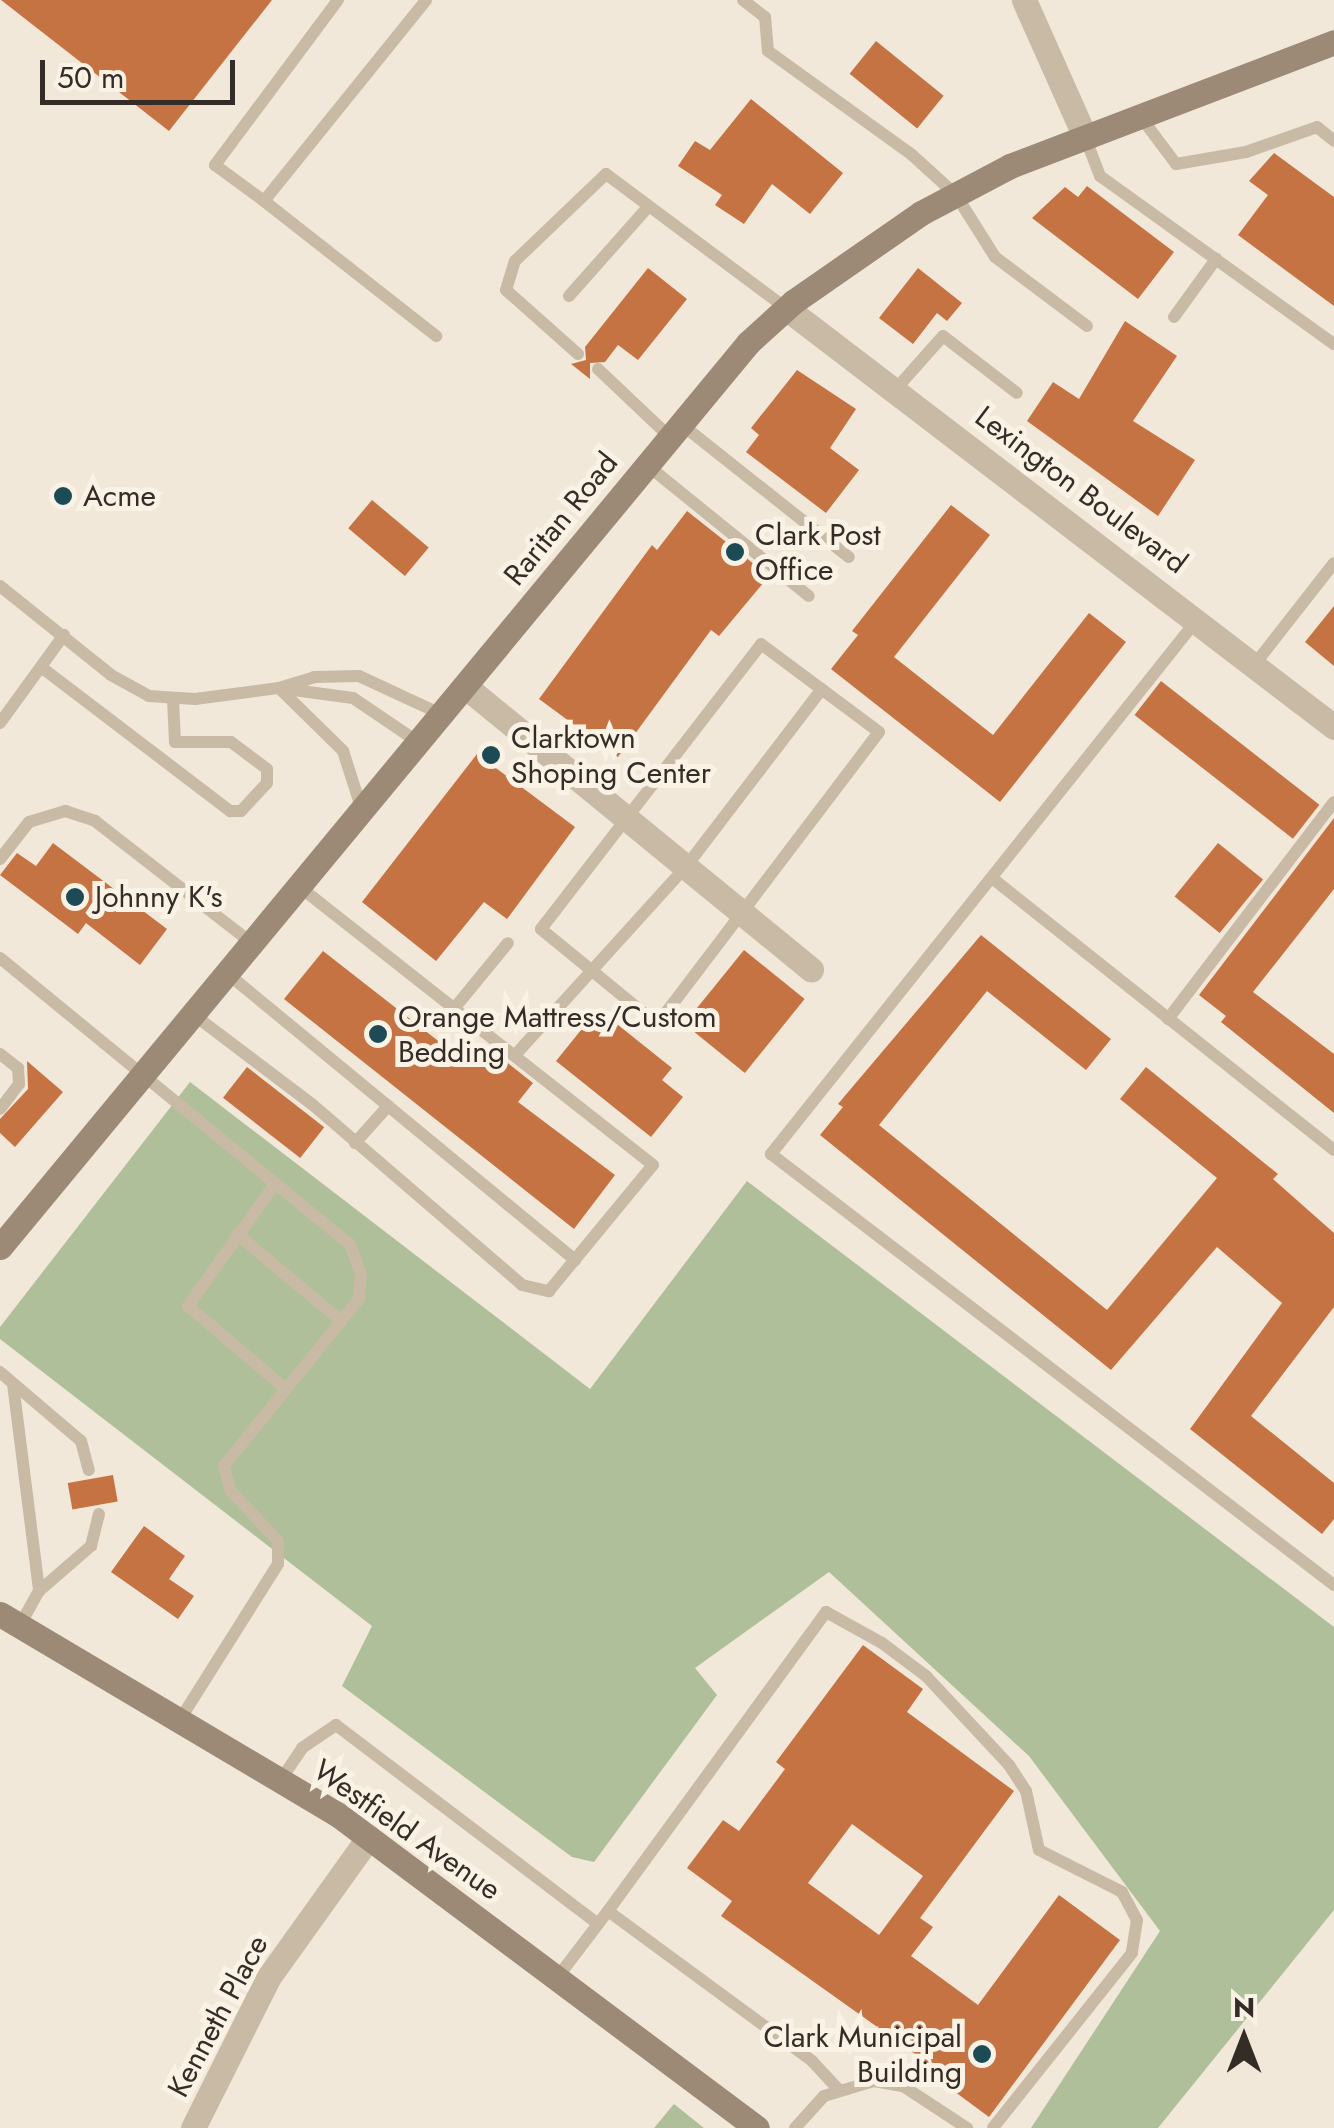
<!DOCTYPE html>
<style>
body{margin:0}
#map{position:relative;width:1334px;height:2128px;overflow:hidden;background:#f1e8d9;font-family:Jost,sans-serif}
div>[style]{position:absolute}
.green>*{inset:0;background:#aebf99}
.building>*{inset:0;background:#c57343;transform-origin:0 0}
.lane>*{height:12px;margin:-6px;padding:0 6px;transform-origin:6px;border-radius:6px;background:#c9baa5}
.street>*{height:25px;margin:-12.5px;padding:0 12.5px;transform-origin:12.5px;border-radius:12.5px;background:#c9baa5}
.secondary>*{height:25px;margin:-12.5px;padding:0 12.5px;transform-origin:12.5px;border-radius:12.5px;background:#9c8976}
.dots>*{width:28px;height:28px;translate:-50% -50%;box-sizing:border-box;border:5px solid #f9f2e5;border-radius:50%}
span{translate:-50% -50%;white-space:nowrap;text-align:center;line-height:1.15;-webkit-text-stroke:10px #f9f2e5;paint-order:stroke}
.street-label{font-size:30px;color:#342c26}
.poi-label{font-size:30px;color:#342c26}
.left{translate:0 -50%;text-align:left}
.right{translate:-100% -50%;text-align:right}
.north{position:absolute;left:1194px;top:1988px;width:100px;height:100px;-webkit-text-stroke:8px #f9f2e5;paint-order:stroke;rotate:0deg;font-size:28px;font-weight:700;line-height:40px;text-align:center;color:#342c26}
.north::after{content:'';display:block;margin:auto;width:35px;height:45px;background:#342c26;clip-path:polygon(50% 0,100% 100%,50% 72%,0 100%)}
.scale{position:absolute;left:40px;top:60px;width:195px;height:45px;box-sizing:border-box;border:5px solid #342c26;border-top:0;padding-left:12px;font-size:30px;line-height:35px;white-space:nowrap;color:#342c26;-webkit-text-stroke:8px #f9f2e5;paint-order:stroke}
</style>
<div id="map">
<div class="green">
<div style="clip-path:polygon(190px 1082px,590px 1389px,747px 1181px,1334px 1627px,1334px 1910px,1158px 2128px,1031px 2128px,1160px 1931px,1029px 1756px,829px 1572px,695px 1668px,717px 1695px,594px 1862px,572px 1857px,342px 1686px,372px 1626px,0 1339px,0 1327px)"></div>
<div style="clip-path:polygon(674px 2104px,704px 2128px,654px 2128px)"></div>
</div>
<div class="building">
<div style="clip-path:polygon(1px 0,272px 0,169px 131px)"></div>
<div style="left:876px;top:41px;width:87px;height:42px;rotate:39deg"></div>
<div style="clip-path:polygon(751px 99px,843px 173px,810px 214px,772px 184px,744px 224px,715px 205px,722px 195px,678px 166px,695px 141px,710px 150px)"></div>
<div style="clip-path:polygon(1274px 153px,1334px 197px,1334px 306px,1238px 235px,1268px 195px,1249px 181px)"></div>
<div style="clip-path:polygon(1087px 186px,1174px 252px,1138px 299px,1032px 218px,1065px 187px,1078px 197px)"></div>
<div style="clip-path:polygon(648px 268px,687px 299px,638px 360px,618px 345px,605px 362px,590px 363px,590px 379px,571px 364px,586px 360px,585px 347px)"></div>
<div style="clip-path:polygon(918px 268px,962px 303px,947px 321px,937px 313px,913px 344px,879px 318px)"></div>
<div style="clip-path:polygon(1125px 321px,1177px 356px,1133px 421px,1195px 460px,1158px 516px,1027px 421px,1053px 382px,1079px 399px)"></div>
<div style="clip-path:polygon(797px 370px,856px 409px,830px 448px,859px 470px,826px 513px,746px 452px,759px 435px,751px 428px)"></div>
<div style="left:372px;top:500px;width:74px;height:37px;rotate:40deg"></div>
<div style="clip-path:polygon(951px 505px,990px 535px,894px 657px,993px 735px,1089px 613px,1126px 642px,1000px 802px,831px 669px,858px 635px,852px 631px)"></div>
<div style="clip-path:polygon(687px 511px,769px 576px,719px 636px,711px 630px,618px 757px,539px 699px,652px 545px,657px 550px)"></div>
<div style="clip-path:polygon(1334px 606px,1334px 666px,1305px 642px)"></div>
<div style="left:1161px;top:681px;width:201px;height:43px;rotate:38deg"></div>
<div style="clip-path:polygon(477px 754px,575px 827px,507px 919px,484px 902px,436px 961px,362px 902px)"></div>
<div style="clip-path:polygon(1334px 818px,1334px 889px,1253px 992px,1334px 1054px,1334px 1113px,1221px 1022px,1226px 1016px,1199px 995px)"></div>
<div style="clip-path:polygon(53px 843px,167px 929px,140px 965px,86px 923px,78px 934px,0 875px,17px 853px,36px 866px)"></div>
<div style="left:1218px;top:843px;width:58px;height:69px;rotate:39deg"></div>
<div style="clip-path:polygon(981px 935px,1111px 1039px,1086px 1070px,987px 991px,879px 1125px,1107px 1310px,1217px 1178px,1120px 1099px,1146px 1067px,1278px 1174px,1273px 1179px,1334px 1233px,1334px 1307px,1251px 1416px,1334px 1483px,1334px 1519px,1322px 1534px,1190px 1429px,1282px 1303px,1217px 1247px,1111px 1370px,820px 1135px,843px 1107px,838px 1104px)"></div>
<div style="left:744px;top:950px;width:78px;height:95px;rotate:39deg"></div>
<div style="clip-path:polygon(323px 951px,469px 1065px,485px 1045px,533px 1083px,518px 1102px,615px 1175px,574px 1229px,284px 999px)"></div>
<div style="clip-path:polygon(598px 1009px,672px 1068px,662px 1080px,683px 1097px,651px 1137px,556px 1061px)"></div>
<div style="clip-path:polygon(27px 1061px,63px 1092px,15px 1147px,0 1133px,0 1119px,28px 1089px)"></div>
<div style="left:247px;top:1067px;width:98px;height:39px;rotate:38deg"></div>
<div style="left:113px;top:1475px;width:27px;height:46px;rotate:80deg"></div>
<div style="clip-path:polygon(144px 1526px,185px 1556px,169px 1579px,194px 1596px,178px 1619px,111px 1572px)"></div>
<div style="clip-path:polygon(evenodd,863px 1645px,923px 1689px,907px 1712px,1014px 1791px,920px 1918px,933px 1927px,911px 1956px,978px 2005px,1059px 1895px,1120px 1940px,989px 2117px,924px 2069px,928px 2063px,721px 1916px,732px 1901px,687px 1868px,723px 1820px,739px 1831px,785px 1769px,776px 1762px,863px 1645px,852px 1824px,923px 1876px,879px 1935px,808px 1883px,852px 1824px)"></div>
</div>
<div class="lane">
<div style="left:338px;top:0;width:206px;rotate:126.7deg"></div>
<div style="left:215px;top:165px;width:61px;rotate:36.3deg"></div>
<div style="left:264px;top:201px;width:258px;rotate:-51.1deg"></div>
<div style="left:743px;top:0;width:28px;rotate:38deg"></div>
<div style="left:765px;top:17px;width:34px;rotate:85deg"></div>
<div style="left:768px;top:51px;width:176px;rotate:35.8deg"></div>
<div style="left:911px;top:154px;width:61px;rotate:42.3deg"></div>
<div style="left:956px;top:195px;width:73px;rotate:57.8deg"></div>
<div style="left:995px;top:257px;width:115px;rotate:36.9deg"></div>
<div style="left:1140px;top:116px;width:60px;rotate:53.1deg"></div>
<div style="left:1176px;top:164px;width:71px;rotate:-9.7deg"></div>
<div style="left:1246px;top:152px;width:75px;rotate:-19.4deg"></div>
<div style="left:1317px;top:127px;width:22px;rotate:39deg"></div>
<div style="left:1085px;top:137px;width:42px;rotate:69deg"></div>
<div style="left:1100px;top:176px;width:288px;rotate:35.7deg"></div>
<div style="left:264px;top:201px;width:219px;rotate:38.1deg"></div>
<div style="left:569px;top:296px;width:120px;rotate:-48.4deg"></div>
<div style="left:1174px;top:317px;width:72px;rotate:-54.1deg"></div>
<div style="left:578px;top:354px;width:96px;rotate:-138.4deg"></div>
<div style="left:506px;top:290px;width:30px;rotate:-73deg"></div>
<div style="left:515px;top:261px;width:126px;rotate:-43.7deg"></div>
<div style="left:606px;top:174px;width:224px;rotate:36.7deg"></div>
<div style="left:598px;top:369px;width:99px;rotate:43.4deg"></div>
<div style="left:895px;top:390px;width:72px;rotate:-48.4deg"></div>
<div style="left:943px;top:336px;width:93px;rotate:37.6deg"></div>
<div style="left:681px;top:424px;width:214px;rotate:38.4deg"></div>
<div style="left:647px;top:465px;width:208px;rotate:39deg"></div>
<div style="left:0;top:586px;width:142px;rotate:38.7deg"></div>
<div style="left:111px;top:675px;width:43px;rotate:28.9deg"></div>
<div style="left:149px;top:696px;width:46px;rotate:3.7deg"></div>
<div style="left:195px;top:699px;width:85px;rotate:-7.5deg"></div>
<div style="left:279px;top:688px;width:90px;rotate:44.5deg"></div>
<div style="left:343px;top:751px;width:59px;rotate:72.2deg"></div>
<div style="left:1196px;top:621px;width:682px;rotate:128.57deg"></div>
<div style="left:771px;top:1154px;width:709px;rotate:37.44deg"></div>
<div style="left:761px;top:644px;width:147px;rotate:36.7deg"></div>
<div style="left:879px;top:732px;width:367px;rotate:127.2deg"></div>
<div style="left:657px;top:1024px;width:150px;rotate:-140.7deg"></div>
<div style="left:541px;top:929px;width:360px;rotate:-52.3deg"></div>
<div style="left:1255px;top:664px;width:128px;rotate:-52deg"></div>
<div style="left:41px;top:667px;width:238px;rotate:37.3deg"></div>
<div style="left:230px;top:811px;width:11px"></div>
<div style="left:241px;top:811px;width:38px;rotate:-47deg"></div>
<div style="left:267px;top:783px;width:14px;rotate:-90deg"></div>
<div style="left:267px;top:769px;width:45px;rotate:-143.1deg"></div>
<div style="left:231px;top:742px;width:56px;rotate:180deg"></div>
<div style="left:175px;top:742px;width:43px;rotate:-92.7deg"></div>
<div style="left:0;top:723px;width:109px;rotate:-54deg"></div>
<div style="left:418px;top:742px;width:78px;rotate:-145.9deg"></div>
<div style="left:353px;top:698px;width:75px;rotate:-172.3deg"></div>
<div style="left:279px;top:688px;width:37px;rotate:-17deg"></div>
<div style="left:314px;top:677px;width:45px;rotate:-1.3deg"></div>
<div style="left:359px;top:676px;width:93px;rotate:24.9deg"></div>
<div style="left:0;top:859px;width:47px;rotate:-51.9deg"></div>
<div style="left:29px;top:822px;width:38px;rotate:-17deg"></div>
<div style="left:65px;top:811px;width:32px;rotate:18deg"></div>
<div style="left:95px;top:821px;width:200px;rotate:37.9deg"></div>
<div style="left:992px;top:878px;width:437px;rotate:38.5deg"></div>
<div style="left:0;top:958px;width:452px;rotate:39.3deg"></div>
<div style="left:350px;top:1244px;width:32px;rotate:70deg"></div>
<div style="left:361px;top:1274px;width:25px;rotate:95deg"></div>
<div style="left:359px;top:1299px;width:215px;rotate:129deg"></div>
<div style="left:224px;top:1466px;width:25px;rotate:76deg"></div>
<div style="left:230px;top:1490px;width:70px;rotate:46.7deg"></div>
<div style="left:278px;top:1541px;width:23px;rotate:90deg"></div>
<div style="left:278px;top:1564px;width:186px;rotate:122.2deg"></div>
<div style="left:228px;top:974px;width:450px;rotate:39.5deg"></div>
<div style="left:457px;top:1005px;width:80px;rotate:-50.6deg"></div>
<div style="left:194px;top:1015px;width:149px;rotate:37.1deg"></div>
<div style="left:313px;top:1105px;width:276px;rotate:40.7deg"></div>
<div style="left:522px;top:1285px;width:28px;rotate:13deg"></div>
<div style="left:549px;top:1291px;width:163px;rotate:-50.5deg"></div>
<div style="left:653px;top:1165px;width:449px;rotate:-141.8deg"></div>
<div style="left:1168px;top:1019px;width:273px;rotate:-52.6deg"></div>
<div style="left:517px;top:1053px;width:250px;rotate:-47.8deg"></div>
<div style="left:685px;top:868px;width:225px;rotate:-52.6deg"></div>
<div style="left:0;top:1054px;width:23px;rotate:38deg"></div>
<div style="left:18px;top:1068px;width:16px;rotate:86deg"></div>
<div style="left:19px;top:1084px;width:31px;rotate:127deg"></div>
<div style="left:355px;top:1143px;width:50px;rotate:-48.3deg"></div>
<div style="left:275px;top:1184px;width:150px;rotate:125.5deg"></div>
<div style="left:188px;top:1306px;width:128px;rotate:40.3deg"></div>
<div style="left:237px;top:1234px;width:136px;rotate:39.9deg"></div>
<div style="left:0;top:1372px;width:106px;rotate:40.4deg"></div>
<div style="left:81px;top:1441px;width:30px;rotate:75deg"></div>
<div style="left:13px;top:1384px;width:209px;rotate:82.8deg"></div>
<div style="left:20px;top:1625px;width:39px;rotate:-61deg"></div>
<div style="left:39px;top:1591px;width:69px;rotate:-40.9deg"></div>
<div style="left:91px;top:1546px;width:33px;rotate:-76deg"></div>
<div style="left:280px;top:1781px;width:40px;rotate:-56deg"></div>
<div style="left:302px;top:1748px;width:41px;rotate:-34.1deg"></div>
<div style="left:336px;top:1725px;width:329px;rotate:37.2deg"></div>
<div style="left:608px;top:1911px;width:370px;rotate:-53.9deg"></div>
<div style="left:826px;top:1612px;width:64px;rotate:29deg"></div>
<div style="left:882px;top:1643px;width:55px;rotate:36.9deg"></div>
<div style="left:926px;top:1676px;width:122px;rotate:47deg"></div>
<div style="left:1009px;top:1765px;width:31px;rotate:57deg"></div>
<div style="left:1026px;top:1791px;width:60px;rotate:77.6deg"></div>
<div style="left:1039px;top:1850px;width:93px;rotate:26.8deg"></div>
<div style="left:1122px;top:1892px;width:32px;rotate:62deg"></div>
<div style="left:1137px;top:1920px;width:33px;rotate:99deg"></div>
<div style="left:1132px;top:1953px;width:223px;rotate:128.5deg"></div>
<div style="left:557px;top:1978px;width:84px;rotate:-52.7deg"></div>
<div style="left:608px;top:1911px;width:253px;rotate:36.3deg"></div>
<div style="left:812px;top:2061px;width:38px;rotate:47deg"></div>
<div style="left:795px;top:2128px;width:43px;rotate:-47.8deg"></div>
<div style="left:824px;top:2096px;width:52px;rotate:-16.7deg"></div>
<div style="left:874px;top:2081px;width:29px;rotate:10deg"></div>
<div style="left:903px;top:2086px;width:77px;rotate:33.3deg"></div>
</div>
<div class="street">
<div style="left:1024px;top:0;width:150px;rotate:66deg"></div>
<div style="left:786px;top:308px;width:690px;rotate:37.4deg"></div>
<div style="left:466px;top:687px;width:446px;rotate:39.3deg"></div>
<div style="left:193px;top:2128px;width:168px;rotate:-63.4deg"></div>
<div style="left:268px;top:1978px;width:173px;rotate:-54.4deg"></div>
</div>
<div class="secondary">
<div style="left:0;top:1247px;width:1173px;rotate:-50.39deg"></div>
<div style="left:748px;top:343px;width:61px;rotate:-42.3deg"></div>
<div style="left:793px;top:302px;width:156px;rotate:-34.8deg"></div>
<div style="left:921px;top:213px;width:101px;rotate:-27.8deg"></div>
<div style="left:1010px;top:166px;width:347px;rotate:-20.9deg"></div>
<div style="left:0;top:1614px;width:392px;rotate:30.7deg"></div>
<div style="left:337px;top:1814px;width:524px;rotate:36.78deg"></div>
</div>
<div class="dots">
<div style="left:63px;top:496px;background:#1c4a55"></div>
<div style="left:735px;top:552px;background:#1c4a55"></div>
<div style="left:491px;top:755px;background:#1c4a55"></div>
<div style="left:75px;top:897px;background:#1c4a55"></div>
<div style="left:378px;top:1034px;background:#1c4a55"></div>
<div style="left:982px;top:2054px;background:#1c4a55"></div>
</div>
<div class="street-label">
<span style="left:1081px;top:490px;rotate:37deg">Lexington Boulevard</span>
<span style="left:561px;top:519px;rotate:-51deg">Raritan Road</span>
<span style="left:407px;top:1830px;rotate:35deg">Westfield Avenue</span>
<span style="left:218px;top:2016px;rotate:-62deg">Kenneth Place</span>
</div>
<div class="poi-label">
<span class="left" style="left:83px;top:496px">Acme</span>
<span class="left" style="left:755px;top:552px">Clark Post<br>Office</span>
<span class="left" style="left:511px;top:755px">Clarktown<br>Shoping Center</span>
<span class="left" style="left:95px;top:897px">Johnny K's</span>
<span class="left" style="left:398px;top:1034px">Orange Mattress/Custom<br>Bedding</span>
<span class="right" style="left:962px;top:2054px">Clark Municipal<br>Building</span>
</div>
<div class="north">N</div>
<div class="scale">50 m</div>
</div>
